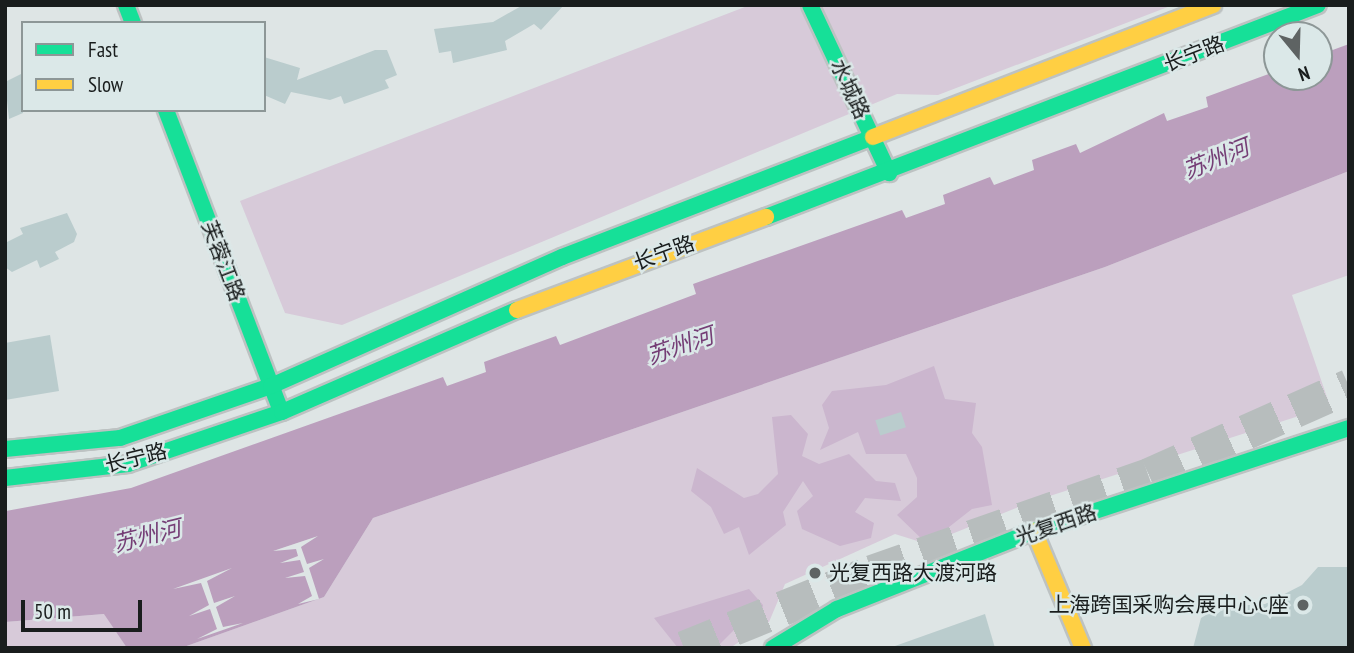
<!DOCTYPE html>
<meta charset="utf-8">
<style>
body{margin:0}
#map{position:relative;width:1354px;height:653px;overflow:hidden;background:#dee5e5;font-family:"PT Sans Narrow","Noto Sans SC",sans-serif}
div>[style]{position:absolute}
.green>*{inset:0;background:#d7cad9}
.forest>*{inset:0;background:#cbb6ce}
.water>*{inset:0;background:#bb9fbd}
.pier>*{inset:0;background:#dee5e5}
.building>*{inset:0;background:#bacccd;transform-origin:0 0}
.highway-tunnel>*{height:35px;margin-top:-17.5px;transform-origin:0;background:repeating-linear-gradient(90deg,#b7bdbd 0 35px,transparent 0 53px)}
.roads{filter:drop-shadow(2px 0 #bdc2c2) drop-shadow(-2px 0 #bdc2c2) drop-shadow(0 2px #bdc2c2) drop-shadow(0 -2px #bdc2c2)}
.fast>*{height:16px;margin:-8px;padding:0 8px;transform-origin:8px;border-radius:8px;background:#16e098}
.slow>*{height:16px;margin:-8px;padding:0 8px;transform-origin:8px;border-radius:8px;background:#ffcf43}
.dots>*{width:19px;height:19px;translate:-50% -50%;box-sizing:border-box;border:4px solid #dbe8e8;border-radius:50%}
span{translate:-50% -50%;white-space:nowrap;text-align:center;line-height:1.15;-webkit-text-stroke:5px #dbe8e8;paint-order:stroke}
.street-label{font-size:21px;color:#191d1d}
.poi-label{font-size:21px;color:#191d1d}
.left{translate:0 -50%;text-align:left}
.right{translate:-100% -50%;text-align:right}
.water-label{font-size:23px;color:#753e76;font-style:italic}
.frame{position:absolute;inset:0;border:7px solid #191d1d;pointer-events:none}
.legend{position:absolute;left:21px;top:21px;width:245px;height:91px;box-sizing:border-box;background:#dbe8e8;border:2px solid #8d9797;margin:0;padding:9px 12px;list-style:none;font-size:21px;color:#191d1d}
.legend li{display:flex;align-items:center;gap:14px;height:35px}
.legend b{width:35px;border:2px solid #8d9797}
.north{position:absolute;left:1263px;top:21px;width:70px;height:70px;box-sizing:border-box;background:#dbe8e8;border:2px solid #8d9797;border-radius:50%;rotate:161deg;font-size:19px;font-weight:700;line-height:28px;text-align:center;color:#191d1d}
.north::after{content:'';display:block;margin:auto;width:24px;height:32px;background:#5e6363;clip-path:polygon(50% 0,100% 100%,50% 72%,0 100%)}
.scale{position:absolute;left:21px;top:600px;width:121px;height:32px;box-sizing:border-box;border:4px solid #191d1d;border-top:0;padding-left:9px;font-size:21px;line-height:24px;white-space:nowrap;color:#191d1d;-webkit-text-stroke:5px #dbe8e8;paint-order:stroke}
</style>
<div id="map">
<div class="green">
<div style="clip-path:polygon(750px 5px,1173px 5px,938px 95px,897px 94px,342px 325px,285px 313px,240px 201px)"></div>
<div style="clip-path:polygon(1349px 171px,1349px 275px,1292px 295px,1330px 406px,1031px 502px,927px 544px,895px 534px,785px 584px,769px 622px,730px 648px,181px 648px,324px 597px,373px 518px,1105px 267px)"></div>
<div style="clip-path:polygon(105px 614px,127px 648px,5px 648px,5px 622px)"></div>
</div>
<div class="forest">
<div style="clip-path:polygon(934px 366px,945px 399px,976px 403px,972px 433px,982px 447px,992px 505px,972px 509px,949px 527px,949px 536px,927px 544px,897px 515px,917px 497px,917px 478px,906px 454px,866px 454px,858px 432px,820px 450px,829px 428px,822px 405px,832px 391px,886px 385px)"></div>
<div style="clip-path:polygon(791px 415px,808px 434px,802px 456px,819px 464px,849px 454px,876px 481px,895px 483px,901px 501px,865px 498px,855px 512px,874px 523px,871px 538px,840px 546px,802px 529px,797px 511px,813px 496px,803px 481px,783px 512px,786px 525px,749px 555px,739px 527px,724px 534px,711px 507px,691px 491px,697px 468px,744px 498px,758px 494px,778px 474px,772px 417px)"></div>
<div style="clip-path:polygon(749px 589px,763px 605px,761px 620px,735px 629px,716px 648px,678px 648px,654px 618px)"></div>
</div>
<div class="water">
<div style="clip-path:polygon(1349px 44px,1349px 171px,1105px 267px,373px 518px,324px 597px,181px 648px,127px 648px,104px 614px,5px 622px,6px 511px,131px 488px,443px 377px,447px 386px,486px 372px,484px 362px,556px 336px,560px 345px,696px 294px,693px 284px,902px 210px,906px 218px,945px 204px,943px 195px,990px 177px,994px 185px,1034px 170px,1032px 160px,1076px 144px,1080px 153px,1164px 113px,1167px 121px,1208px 107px,1206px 97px,1277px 71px,1277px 77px,1319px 77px,1319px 55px)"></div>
</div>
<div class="pier">
<div style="clip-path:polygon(318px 536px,301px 547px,307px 564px,324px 559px,309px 568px,319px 599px,298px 604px,312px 596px,305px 576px,285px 578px,304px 572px,300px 560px,280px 563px,298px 556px,296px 549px,273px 551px)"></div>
<div style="clip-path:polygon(232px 568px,207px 581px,214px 603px,235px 596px,216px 607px,223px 627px,243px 623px,197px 639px,217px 629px,210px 609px,189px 616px,209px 605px,201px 583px,173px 589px)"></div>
</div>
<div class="building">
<div style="clip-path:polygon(523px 5px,564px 5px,541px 30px,534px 24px,505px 41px,507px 50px,453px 63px,451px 51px,439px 53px,434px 29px,493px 22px)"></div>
<div style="clip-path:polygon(375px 50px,387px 50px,397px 75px,385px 80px,389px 88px,344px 104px,341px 96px,330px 100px,291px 92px,285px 104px,264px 95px,264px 57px,300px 68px,297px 80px)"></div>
<div style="clip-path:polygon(23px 73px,23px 113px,9px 119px,5px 82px)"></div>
<div style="clip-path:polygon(67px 213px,77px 234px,74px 242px,55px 252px,59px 259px,40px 268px,37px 260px,12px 272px,5px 267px,5px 243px,23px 234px,20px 228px)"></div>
<div style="clip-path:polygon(50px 335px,59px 391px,5px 400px,5px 343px)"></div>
<div style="left:901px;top:412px;width:16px;height:27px;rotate:72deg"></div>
<div style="clip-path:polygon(1318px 567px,1349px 567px,1349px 648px,1193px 648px,1201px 618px,1219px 607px,1265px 604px,1302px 585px)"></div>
<div style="clip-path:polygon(985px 614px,995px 648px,895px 648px,895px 646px)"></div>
</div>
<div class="highway-tunnel">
<div style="left:684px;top:648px;width:203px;rotate:-22deg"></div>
<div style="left:872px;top:572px;width:293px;rotate:-19.3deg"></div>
<div style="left:1149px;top:475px;width:219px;rotate:-24deg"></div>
</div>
<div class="roads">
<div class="fast">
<div style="left:126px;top:5px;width:19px;rotate:69deg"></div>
<div style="left:810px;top:5px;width:186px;rotate:64.8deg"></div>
<div style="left:166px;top:110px;width:317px;rotate:69.1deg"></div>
<div style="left:766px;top:217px;width:591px;rotate:-21.01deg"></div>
<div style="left:5px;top:449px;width:116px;rotate:-5.5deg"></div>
<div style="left:120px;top:438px;width:160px;rotate:-19deg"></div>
<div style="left:271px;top:386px;width:318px;rotate:-23.9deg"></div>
<div style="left:562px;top:257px;width:333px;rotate:-21.1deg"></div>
<div style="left:5px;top:478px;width:124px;rotate:-6.5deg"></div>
<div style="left:128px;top:464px;width:163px;rotate:-18.7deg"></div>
<div style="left:282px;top:412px;width:256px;rotate:-23.5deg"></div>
<div style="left:773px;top:648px;width:75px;rotate:-31.4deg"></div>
<div style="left:837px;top:609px;width:212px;rotate:-21.6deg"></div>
<div style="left:1034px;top:531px;width:331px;rotate:-18.1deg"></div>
</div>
<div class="slow">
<div style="left:873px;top:137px;width:365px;rotate:-21.2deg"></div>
<div style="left:517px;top:310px;width:266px;rotate:-20.5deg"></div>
<div style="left:1034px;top:531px;width:127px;rotate:67.3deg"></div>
</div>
</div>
<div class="dots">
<div style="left:815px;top:573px;background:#5e6363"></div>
<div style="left:1303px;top:605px;background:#5e6363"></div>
</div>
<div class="street-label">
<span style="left:1194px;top:54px;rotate:-21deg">长宁路</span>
<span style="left:850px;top:89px;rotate:65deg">水城路</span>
<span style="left:664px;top:253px;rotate:-20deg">长宁路</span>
<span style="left:223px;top:261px;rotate:69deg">芙蓉江路</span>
<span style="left:136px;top:458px;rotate:-14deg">长宁路</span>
<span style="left:1056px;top:525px;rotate:-19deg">光复西路</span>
</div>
<div class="poi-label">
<span class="left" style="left:829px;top:573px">光复西路大渡河路</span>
<span class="right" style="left:1289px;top:605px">上海跨国采购会展中心C座</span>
</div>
<div class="water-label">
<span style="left:1216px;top:159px;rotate:-22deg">苏州河</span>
<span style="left:680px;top:346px;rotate:-19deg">苏州河</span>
<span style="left:147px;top:536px;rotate:-14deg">苏州河</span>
</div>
<div class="frame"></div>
<ul class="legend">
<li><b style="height:9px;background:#16e098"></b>Fast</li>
<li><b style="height:9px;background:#ffcf43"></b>Slow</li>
</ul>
<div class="north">N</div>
<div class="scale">50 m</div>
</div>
